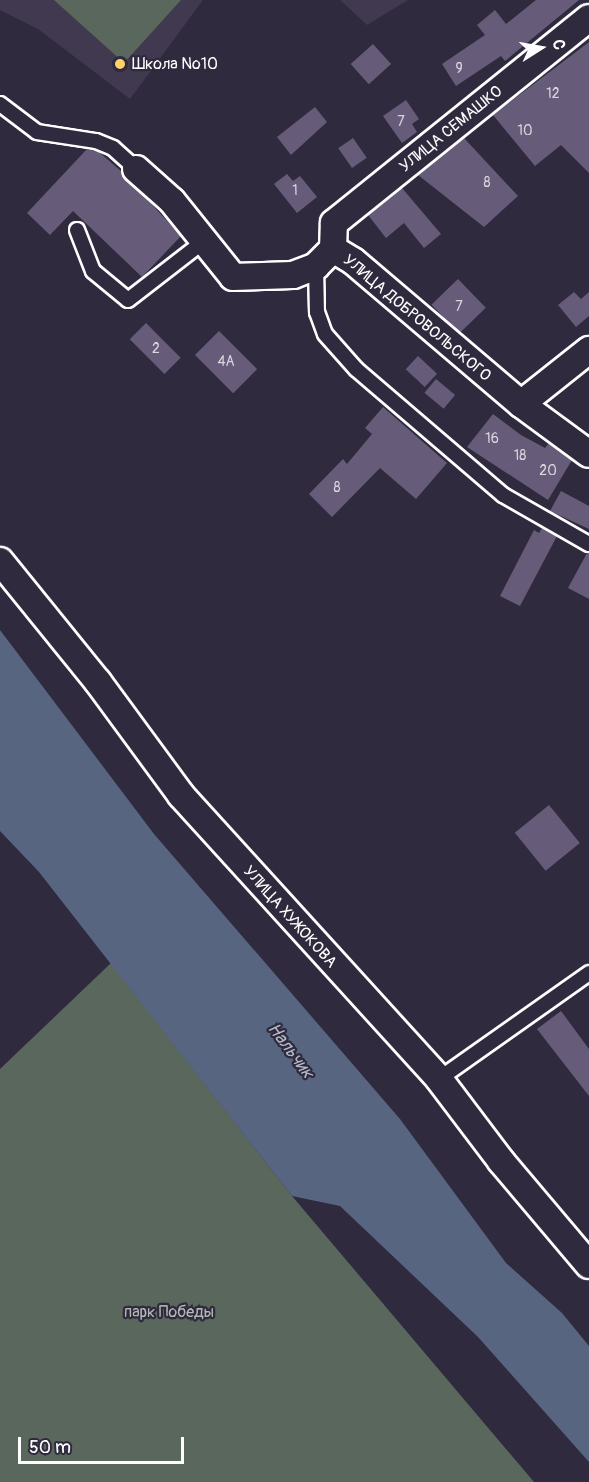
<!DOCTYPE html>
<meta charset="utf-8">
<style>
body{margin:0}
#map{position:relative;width:589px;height:1482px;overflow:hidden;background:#2f2a3d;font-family:Pangolin,sans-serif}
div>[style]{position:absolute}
.built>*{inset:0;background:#40394f}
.green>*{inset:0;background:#59675d}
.water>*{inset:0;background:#576581}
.building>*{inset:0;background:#665c79;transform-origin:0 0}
.roads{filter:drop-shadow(2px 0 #fff) drop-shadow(-2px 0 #fff) drop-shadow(0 2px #fff) drop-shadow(0 -2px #fff)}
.service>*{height:14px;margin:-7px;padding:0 7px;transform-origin:7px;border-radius:7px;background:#2f2a3d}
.minor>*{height:26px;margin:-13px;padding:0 13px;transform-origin:13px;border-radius:13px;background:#2f2a3d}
.dots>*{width:16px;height:16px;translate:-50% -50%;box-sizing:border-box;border:3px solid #2f2a3d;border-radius:50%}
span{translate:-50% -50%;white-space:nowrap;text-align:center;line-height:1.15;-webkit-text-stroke:4.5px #2f2a3d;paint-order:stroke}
.number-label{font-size:14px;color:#d9d6de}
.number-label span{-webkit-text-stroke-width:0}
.poi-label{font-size:16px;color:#fff}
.left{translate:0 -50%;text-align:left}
.street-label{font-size:16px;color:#fff}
.park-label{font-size:16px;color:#b4bbb6}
.water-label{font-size:18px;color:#b3bac6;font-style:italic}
.north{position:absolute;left:511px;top:18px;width:60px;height:60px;-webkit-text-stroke:4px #2f2a3d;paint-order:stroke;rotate:79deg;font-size:16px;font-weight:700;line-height:24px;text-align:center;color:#fff}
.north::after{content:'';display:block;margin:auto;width:21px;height:27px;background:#fff;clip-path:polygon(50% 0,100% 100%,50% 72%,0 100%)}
.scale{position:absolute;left:18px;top:1437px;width:166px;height:27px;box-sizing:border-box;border:3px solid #fff;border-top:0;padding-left:8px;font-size:18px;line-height:21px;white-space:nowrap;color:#fff;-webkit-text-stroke:4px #2f2a3d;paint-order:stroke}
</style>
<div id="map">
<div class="built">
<div style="clip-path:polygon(0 0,203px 0,130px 99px,38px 29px,0 10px)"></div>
<div style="clip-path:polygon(340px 0,408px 0,367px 25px)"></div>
</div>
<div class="green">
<div style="clip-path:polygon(54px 0,181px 0,124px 63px)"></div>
<div style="clip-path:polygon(111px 963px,292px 1196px,534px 1482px,0 1482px,0 1069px)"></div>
</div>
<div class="water">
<div style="clip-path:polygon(0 630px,154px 834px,400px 1119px,506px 1263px,562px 1313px,589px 1346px,589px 1462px,478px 1337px,340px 1206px,292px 1196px,39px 872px,0 831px)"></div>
</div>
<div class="building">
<div style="clip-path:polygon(536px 0,579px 0,505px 61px,501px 56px,456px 86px,442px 64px,485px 35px,477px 25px,495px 10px,506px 24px)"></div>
<div style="clip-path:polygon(589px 42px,589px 173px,561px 145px,535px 166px,493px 115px)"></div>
<div style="left:373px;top:44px;width:27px;height:30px;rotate:48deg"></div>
<div style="clip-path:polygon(406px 100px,419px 119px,412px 124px,417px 132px,402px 143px,383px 116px)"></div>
<div style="clip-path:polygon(315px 107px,327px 122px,291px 155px,277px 137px)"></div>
<div style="left:353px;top:138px;width:24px;height:18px;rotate:55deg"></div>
<div style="clip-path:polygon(464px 138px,518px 196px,484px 227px,418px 175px)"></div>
<div style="clip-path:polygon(87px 149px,99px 152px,122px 172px,181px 236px,142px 277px,73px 211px,50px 235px,27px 213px)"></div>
<div style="clip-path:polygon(287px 174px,293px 181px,300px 176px,317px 197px,297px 213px,274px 184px)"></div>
<div style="clip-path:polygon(402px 188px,441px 234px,424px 248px,404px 223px,386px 238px,368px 215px)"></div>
<div style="left:458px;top:279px;width:40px;height:37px;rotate:46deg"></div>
<div style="clip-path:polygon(574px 292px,581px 299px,589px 292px,589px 316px,576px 327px,558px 305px)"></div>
<div style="left:146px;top:323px;width:49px;height:23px;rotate:45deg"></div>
<div style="left:219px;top:331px;width:54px;height:34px;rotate:45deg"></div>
<div style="left:418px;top:356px;width:26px;height:18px;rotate:43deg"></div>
<div style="left:436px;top:379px;width:25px;height:18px;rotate:40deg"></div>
<div style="clip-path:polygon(383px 407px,447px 463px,416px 499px,380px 468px,332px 517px,309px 494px,343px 459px,347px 464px,372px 434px,365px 428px)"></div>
<div style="clip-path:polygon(493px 414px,521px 435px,545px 448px,549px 443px,572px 460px,548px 500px,467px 447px)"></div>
<div style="clip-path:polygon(561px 491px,589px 506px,589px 529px,550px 511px)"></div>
<div style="clip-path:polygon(542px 528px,557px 536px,520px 606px,500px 596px,534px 530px,539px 533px)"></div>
<div style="clip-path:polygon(587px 553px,589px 553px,589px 599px,568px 588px)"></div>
<div style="left:549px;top:805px;width:49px;height:44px;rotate:51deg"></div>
<div style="clip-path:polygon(561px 1011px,589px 1049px,589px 1096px,537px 1029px)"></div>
</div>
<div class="roads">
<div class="service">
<div style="left:0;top:104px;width:46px;rotate:37.1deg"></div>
<div style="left:37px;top:132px;width:60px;rotate:8.7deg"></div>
<div style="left:96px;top:141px;width:18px;rotate:22deg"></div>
<div style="left:113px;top:148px;width:31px;rotate:42deg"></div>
<div style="left:77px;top:230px;width:44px;rotate:68.7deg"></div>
<div style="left:93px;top:271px;width:45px;rotate:39.6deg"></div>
<div style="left:128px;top:300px;width:96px;rotate:-37.8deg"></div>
<div style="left:316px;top:266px;width:46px;rotate:88.8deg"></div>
<div style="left:317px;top:312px;width:23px;rotate:70deg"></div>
<div style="left:325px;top:334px;width:47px;rotate:48.5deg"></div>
<div style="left:356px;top:369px;width:194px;rotate:40.6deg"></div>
<div style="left:503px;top:495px;width:99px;rotate:29.7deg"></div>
<div style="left:439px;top:1079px;width:184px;rotate:-35.2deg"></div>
</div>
<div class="minor">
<div style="left:136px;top:169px;width:48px;rotate:41.6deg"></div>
<div style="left:172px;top:201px;width:97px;rotate:51.2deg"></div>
<div style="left:233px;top:277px;width:60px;rotate:-1.9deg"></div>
<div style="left:293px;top:275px;width:25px;rotate:-21deg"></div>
<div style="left:316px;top:266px;width:24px;rotate:-45deg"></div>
<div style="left:333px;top:249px;width:23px;rotate:31deg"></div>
<div style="left:353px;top:261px;width:221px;rotate:40.4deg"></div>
<div style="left:521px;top:404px;width:84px;rotate:36.3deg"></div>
<div style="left:333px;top:249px;width:26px;rotate:-88deg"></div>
<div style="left:334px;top:223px;width:327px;rotate:-38.8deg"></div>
<div style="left:521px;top:404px;width:87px;rotate:-38.5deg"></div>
<div style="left:0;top:561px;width:156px;rotate:51deg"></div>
<div style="left:98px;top:682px;width:140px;rotate:53.7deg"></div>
<div style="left:181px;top:795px;width:384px;rotate:47.7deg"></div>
<div style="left:439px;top:1079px;width:103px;rotate:52.9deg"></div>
<div style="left:501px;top:1161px;width:136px;rotate:49.8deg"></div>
</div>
</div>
<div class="dots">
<div style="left:120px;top:64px;background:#ffd166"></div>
</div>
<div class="number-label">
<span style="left:459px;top:69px">9</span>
<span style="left:553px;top:94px">12</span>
<span style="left:401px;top:122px">7</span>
<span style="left:525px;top:131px">10</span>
<span style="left:487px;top:183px">8</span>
<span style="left:295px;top:191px">1</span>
<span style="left:459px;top:307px">7</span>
<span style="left:156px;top:349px">2</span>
<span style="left:226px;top:362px">4А</span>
<span style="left:492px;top:439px">16</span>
<span style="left:520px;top:456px">18</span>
<span style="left:548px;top:471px">20</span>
<span style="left:337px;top:488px">8</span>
</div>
<div class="poi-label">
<span class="left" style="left:132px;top:64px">Школа №10</span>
</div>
<div class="street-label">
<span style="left:451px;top:129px;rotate:-39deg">УЛИЦА СЕМАШКО</span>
<span style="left:417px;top:318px;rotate:40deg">УЛИЦА ДОБРОВОЛЬСКОГО</span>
<span style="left:290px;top:917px;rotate:48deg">УЛИЦА ХУЖОКОВА</span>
</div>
<div class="park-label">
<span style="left:169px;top:1312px">парк Победы</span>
</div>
<div class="water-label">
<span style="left:290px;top:1051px;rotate:53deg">Нальчик</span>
</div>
<div class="north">С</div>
<div class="scale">50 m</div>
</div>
